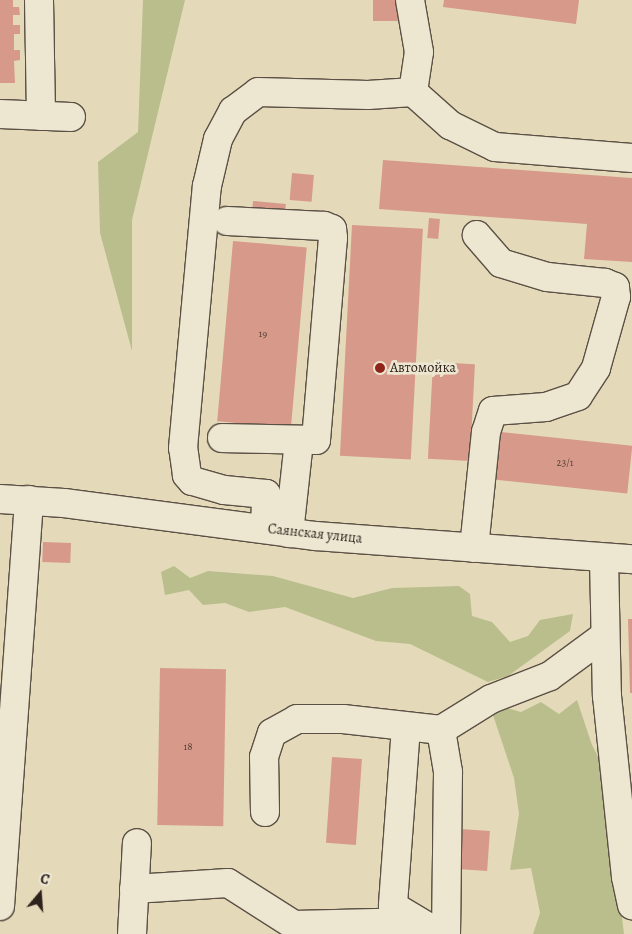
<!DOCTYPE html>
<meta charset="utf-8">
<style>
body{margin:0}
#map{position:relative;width:632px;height:934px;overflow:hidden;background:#e4daba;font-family:Alegreya,serif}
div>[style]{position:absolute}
.green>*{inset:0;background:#babe8c}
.building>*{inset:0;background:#d79a8a;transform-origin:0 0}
.roads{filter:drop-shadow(1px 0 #5c5044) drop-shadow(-1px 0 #5c5044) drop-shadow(0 1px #5c5044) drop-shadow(0 -1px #5c5044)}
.minor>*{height:28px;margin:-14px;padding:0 14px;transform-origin:14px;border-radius:14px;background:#ede7d2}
.dots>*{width:14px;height:14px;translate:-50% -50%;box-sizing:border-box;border:2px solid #ede7d2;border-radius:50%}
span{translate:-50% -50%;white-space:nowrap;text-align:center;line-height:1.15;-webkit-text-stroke:5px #ede7d2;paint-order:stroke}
.number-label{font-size:11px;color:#584038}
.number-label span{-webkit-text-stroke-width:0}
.poi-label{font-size:14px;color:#2e221c}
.left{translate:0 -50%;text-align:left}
.street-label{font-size:14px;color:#2e221c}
.north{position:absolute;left:15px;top:869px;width:50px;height:50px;-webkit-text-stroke:4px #ede7d2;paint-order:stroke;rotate:18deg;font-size:14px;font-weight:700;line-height:20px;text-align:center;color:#2e221c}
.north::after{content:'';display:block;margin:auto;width:18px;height:22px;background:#2e221c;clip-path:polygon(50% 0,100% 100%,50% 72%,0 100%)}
</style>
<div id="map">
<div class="green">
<div style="clip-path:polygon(143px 0,185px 0,132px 220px,132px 351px,100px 233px,98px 162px,138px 132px)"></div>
<div style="clip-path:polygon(174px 566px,190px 578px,208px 571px,273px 576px,353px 598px,392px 588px,459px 586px,470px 594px,472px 616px,492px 622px,510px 642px,528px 636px,540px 620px,573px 614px,570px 631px,508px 676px,488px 682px,410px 644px,376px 641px,285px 607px,249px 612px,225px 603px,203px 605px,189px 590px,165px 595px,161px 572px)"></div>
<div style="clip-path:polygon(577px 700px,592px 745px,604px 768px,624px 934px,533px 934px,540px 913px,531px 868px,510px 870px,519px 814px,514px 778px,493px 715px,504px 707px,521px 712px,541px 702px,559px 714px)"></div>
</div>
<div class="building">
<div style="clip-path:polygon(0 0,13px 0,13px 7px,19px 7px,20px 15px,13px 15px,13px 25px,20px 25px,20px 34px,14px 34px,14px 50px,20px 50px,20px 60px,14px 61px,15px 83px,0 83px)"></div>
<div style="left:373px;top:0;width:26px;height:21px"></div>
<div style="clip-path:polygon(444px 0,579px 0,576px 24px,443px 7px)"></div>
<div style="clip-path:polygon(383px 160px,632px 178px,632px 262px,584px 259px,587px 224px,379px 209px)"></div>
<div style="left:292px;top:173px;width:22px;height:27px;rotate:5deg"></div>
<div style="left:253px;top:201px;width:33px;height:17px;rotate:5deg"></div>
<div style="left:429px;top:218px;width:11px;height:20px;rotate:5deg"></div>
<div style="left:352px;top:225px;width:71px;height:231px;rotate:3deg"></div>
<div style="left:233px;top:241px;width:74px;height:181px;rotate:5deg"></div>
<div style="left:433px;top:362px;width:42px;height:97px;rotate:3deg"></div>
<div style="left:501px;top:432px;width:132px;height:48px;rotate:6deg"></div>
<div style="left:43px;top:542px;width:28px;height:20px;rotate:2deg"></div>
<div style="clip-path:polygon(628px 619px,632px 619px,632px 693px,630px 693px)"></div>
<div style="left:160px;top:668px;width:66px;height:157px;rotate:1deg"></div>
<div style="left:332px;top:757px;width:30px;height:86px;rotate:4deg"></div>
<div style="left:460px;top:829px;width:30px;height:40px;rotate:4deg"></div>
</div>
<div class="roads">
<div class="minor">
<div style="left:39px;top:0;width:116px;rotate:89deg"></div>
<div style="left:413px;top:92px;width:50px;rotate:41.7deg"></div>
<div style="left:450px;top:125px;width:50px;rotate:26.1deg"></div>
<div style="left:495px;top:147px;width:137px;rotate:4.6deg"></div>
<div style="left:0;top:114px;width:71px;rotate:2.4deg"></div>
<div style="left:222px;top:438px;width:94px;rotate:1.2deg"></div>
<div style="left:316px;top:440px;width:203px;rotate:-85.2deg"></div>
<div style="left:333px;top:238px;width:9px;rotate:-96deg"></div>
<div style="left:332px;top:229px;width:9px;rotate:-159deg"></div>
<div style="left:324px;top:226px;width:97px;rotate:-177deg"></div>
<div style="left:0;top:499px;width:64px;rotate:3.6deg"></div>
<div style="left:64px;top:503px;width:254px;rotate:7.5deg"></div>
<div style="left:316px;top:536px;width:317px;rotate:4.2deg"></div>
<div style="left:265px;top:529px;width:35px;rotate:-88deg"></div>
<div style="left:266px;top:494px;width:42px;rotate:-174.6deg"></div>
<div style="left:224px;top:490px;width:33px;rotate:-164deg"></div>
<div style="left:192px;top:481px;width:8px;rotate:-130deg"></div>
<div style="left:187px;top:475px;width:27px;rotate:-98deg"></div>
<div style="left:183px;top:448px;width:263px;rotate:-84.8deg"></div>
<div style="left:207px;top:186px;width:48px;rotate:-76.8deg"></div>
<div style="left:218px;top:139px;width:32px;rotate:-62deg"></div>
<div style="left:233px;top:111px;width:31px;rotate:-37deg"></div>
<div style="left:258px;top:92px;width:110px;rotate:1.6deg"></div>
<div style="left:368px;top:95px;width:45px;rotate:-3.8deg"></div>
<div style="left:413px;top:92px;width:40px;rotate:-81.5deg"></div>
<div style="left:419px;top:52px;width:53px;rotate:-99.8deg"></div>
<div style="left:289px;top:533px;width:93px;rotate:-83.8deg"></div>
<div style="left:474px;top:548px;width:117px;rotate:-84.1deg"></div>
<div style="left:486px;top:432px;width:22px;rotate:-72deg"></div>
<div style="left:493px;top:411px;width:53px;rotate:-4.3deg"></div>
<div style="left:546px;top:407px;width:34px;rotate:-19deg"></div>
<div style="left:578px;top:396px;width:33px;rotate:-57deg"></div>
<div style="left:596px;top:368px;width:74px;rotate:-74.3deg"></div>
<div style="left:616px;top:297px;width:10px;rotate:-96deg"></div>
<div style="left:615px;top:287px;width:11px;rotate:-158deg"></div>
<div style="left:605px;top:283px;width:58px;rotate:-174.1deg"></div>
<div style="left:547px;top:277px;width:48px;rotate:-163.1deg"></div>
<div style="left:501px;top:263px;width:37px;rotate:-131deg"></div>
<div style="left:604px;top:558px;width:138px;rotate:88.8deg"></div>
<div style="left:607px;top:696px;width:182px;rotate:84deg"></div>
<div style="left:626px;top:877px;width:29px;rotate:78deg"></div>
<div style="left:406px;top:727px;width:179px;rotate:94.2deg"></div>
<div style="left:393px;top:906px;width:55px;rotate:30.8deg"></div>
<div style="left:441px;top:730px;width:43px;rotate:80.5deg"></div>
<div style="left:448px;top:772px;width:162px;rotate:90.7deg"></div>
<div style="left:265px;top:812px;width:55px;rotate:-91deg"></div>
<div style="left:264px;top:757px;width:25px;rotate:-72deg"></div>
<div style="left:272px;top:733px;width:29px;rotate:-29deg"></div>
<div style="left:297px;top:719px;width:46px"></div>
<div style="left:343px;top:719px;width:99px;rotate:6.4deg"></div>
<div style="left:441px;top:730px;width:59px;rotate:-31.8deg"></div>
<div style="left:491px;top:699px;width:63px;rotate:-21.3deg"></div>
<div style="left:550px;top:676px;width:66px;rotate:-36.3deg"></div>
<div style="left:134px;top:889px;width:94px;rotate:-3.7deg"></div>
<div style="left:228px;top:883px;width:78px;rotate:32.5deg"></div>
<div style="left:294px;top:925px;width:122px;rotate:-1.4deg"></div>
<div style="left:0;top:906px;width:407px;rotate:-85.9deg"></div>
<div style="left:132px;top:934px;width:91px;rotate:-86.9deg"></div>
</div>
</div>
<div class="dots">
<div style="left:380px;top:368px;background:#8f2418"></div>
</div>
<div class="number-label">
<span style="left:263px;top:334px">19</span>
<span style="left:565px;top:463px">23/1</span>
<span style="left:188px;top:747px">18</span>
</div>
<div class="poi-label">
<span class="left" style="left:390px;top:368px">Автомойка</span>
</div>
<div class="street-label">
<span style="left:315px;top:534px;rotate:6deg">Саянская улица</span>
</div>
<div class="north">С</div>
</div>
